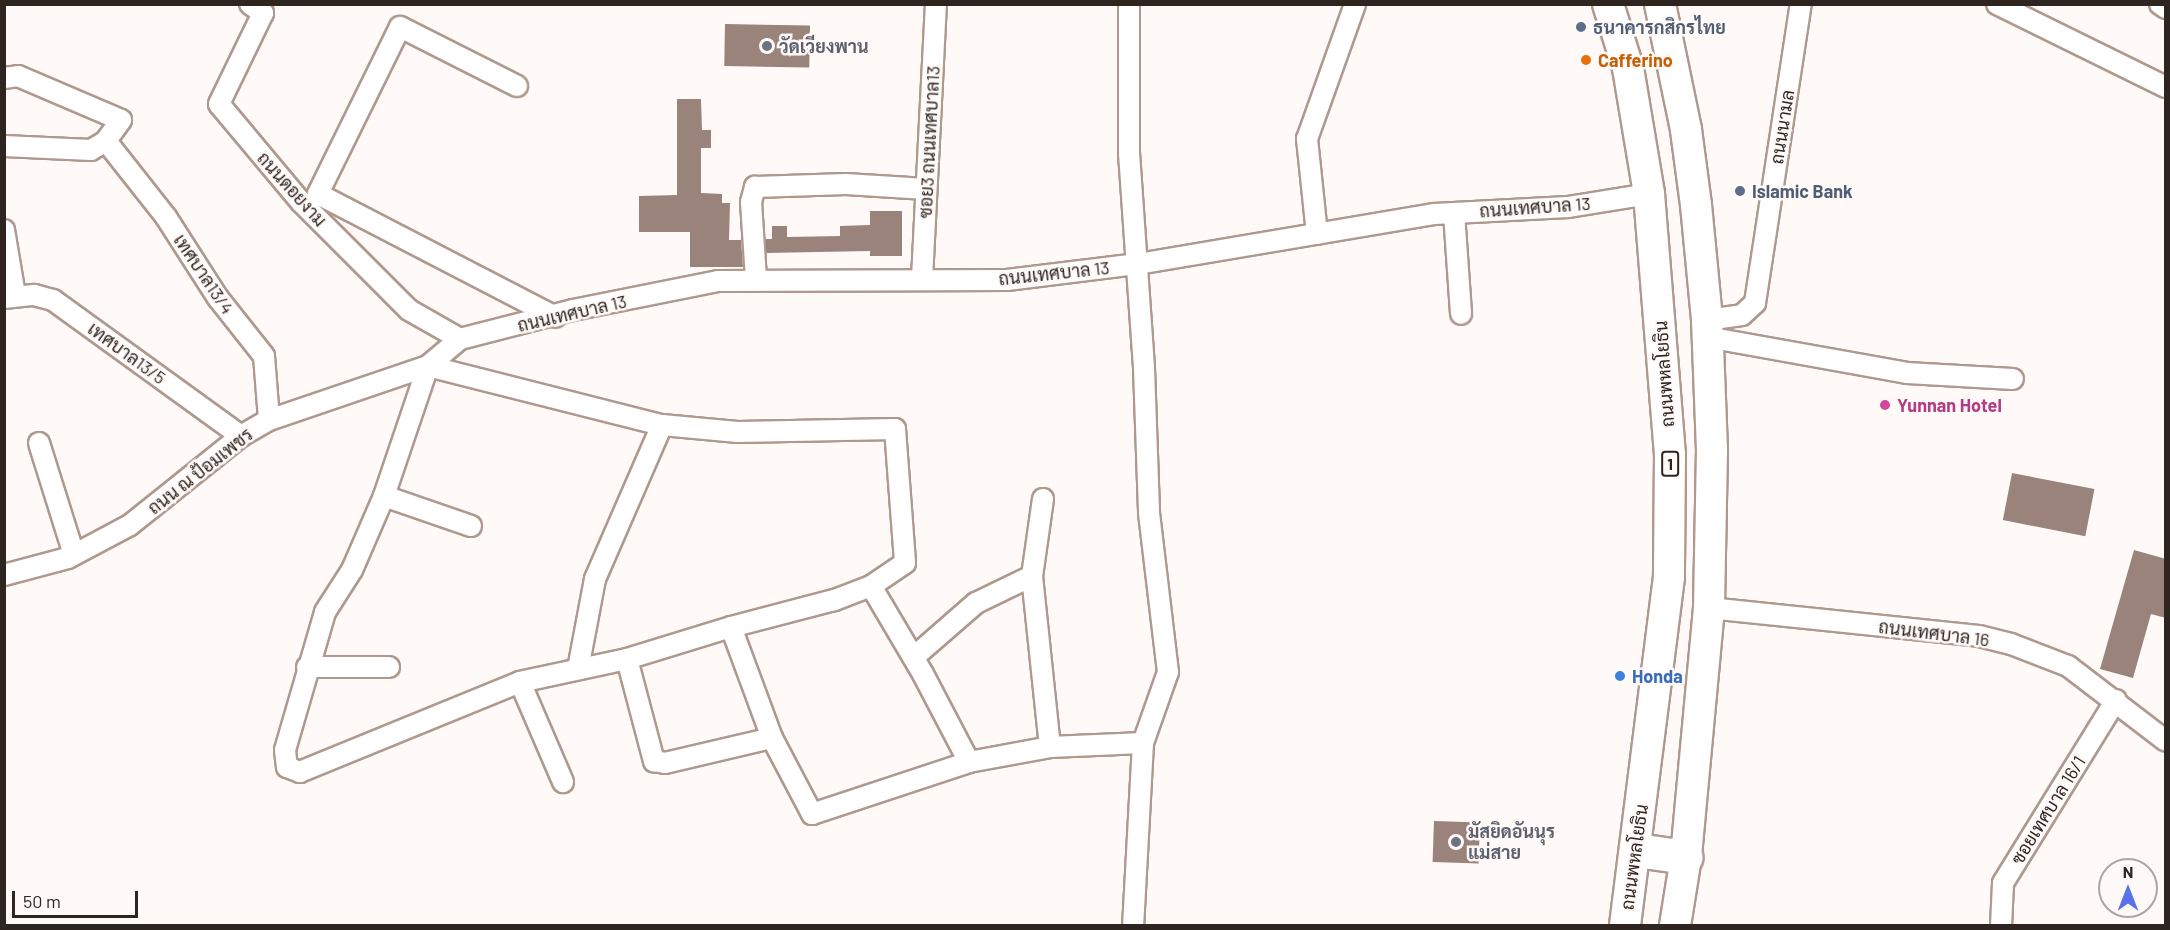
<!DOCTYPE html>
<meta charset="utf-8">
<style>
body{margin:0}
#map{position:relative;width:2170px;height:930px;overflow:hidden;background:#fffaf8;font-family:Barlow,Sarabun,sans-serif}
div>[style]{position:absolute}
.building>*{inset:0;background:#99837a;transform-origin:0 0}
.roads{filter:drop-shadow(2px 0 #af998f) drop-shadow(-2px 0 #af998f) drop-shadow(0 2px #af998f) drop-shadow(0 -2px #af998f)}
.street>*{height:20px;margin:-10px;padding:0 10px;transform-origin:10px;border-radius:10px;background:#fff}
.primary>*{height:30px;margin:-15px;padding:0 15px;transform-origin:15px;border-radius:15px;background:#fff}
.highway>*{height:33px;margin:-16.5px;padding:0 16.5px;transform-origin:16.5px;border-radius:16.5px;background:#fff}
.dots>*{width:16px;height:16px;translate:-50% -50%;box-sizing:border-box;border:3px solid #fffaf8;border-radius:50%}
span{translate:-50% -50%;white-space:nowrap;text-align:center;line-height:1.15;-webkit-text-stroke:5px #fffaf8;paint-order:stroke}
.shield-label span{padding:2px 4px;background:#fffaf8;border:2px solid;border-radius:4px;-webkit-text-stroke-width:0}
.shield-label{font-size:16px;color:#2e2521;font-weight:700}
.service-label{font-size:18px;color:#4e5e75;font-weight:700}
.left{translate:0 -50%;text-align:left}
.worship-label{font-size:18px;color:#5b616d;font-weight:700}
.food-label{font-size:18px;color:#c56008;font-weight:700}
.street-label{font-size:18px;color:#2e2521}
.hotel-label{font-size:18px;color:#b23c85;font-weight:700}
.shop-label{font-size:18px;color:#366cbe;font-weight:700}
.frame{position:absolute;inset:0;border:6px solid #2e2521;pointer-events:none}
.north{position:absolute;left:2098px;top:858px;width:60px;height:60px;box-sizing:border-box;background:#fffaf8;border:2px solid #aba5a2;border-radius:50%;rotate:0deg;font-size:16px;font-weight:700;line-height:24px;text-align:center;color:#2e2521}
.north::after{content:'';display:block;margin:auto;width:21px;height:27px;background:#5973e9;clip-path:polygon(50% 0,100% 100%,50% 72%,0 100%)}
.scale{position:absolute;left:12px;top:891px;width:126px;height:27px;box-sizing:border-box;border:3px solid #2e2521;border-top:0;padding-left:8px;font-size:18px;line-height:21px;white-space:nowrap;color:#2e2521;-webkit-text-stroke:4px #fffaf8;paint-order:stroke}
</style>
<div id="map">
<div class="building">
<div style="left:725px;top:24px;width:85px;height:42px;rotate:1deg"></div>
<div style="clip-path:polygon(677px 99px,701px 99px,702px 130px,711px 130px,711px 148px,701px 148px,701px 193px,722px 194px,722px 203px,730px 203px,729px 240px,741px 240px,743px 267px,690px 267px,690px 232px,639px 232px,639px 196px,677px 195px)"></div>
<div style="clip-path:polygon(870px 211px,902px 211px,902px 256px,870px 256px,870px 251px,766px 253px,765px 239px,772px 239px,772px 226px,787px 226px,787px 237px,840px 236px,840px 226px,870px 225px)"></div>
<div style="left:2012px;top:473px;width:84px;height:48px;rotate:11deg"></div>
<div style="clip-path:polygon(2134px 550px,2166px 559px,2166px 618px,2151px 614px,2133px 678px,2100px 669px)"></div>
<div style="left:1434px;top:821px;width:46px;height:41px;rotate:2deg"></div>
</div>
<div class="roads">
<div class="street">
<div style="left:250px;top:4px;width:16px;rotate:35deg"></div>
<div style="left:263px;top:13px;width:101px;rotate:115.8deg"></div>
<div style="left:219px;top:104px;width:128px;rotate:50.1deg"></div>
<div style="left:301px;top:202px;width:153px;rotate:45deg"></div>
<div style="left:409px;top:310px;width:59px;rotate:29.6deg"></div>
<div style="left:1129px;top:4px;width:149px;rotate:90deg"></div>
<div style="left:1129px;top:153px;width:216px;rotate:86deg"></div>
<div style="left:1144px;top:368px;width:145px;rotate:88deg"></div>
<div style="left:1149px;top:513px;width:160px;rotate:83.2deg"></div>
<div style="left:1168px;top:672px;width:75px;rotate:109.4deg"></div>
<div style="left:1143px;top:743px;width:183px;rotate:93.1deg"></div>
<div style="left:1997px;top:4px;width:188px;rotate:26.2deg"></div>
<div style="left:2160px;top:4px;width:7px;rotate:34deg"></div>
<div style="left:4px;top:78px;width:14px;rotate:-8deg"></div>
<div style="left:18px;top:76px;width:112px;rotate:23.1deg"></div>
<div style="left:121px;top:120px;width:26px;rotate:126deg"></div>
<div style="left:106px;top:141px;width:17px;rotate:149deg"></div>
<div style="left:91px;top:150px;width:87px;rotate:-177.4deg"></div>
<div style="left:517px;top:86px;width:131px;rotate:-153.2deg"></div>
<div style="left:400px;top:27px;width:186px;rotate:116.2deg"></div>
<div style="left:318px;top:194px;width:267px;rotate:27.4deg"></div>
<div style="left:106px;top:141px;width:97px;rotate:51.7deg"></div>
<div style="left:166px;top:217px;width:96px;rotate:57.3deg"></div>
<div style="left:218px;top:298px;width:74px;rotate:51.6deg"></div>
<div style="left:264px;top:356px;width:64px;rotate:85.5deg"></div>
<div style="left:1454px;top:213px;width:101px;rotate:86deg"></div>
<div style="left:4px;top:230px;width:66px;rotate:80.4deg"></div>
<div style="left:1317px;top:234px;width:96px;rotate:-96deg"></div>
<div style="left:1307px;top:139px;width:143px;rotate:-70.4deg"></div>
<div style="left:756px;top:279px;width:77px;rotate:-93.7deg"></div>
<div style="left:751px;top:202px;width:16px;rotate:-75deg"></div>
<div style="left:755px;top:187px;width:91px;rotate:-1.9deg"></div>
<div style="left:846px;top:184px;width:80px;rotate:3.6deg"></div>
<div style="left:922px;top:279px;width:275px;rotate:-87.1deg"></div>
<div style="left:4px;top:298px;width:30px;rotate:-6deg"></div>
<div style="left:34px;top:295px;width:20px;rotate:15deg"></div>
<div style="left:53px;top:300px;width:232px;rotate:35.9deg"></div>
<div style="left:1707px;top:320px;width:35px;rotate:-8deg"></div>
<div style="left:1742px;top:315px;width:18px;rotate:-43deg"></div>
<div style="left:1755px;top:303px;width:303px;rotate:-81.3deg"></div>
<div style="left:1707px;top:337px;width:203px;rotate:10.2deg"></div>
<div style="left:1907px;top:373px;width:106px;rotate:3.2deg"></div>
<div style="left:428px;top:366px;width:241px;rotate:14.2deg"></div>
<div style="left:662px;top:425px;width:76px;rotate:5.3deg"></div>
<div style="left:738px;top:432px;width:157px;rotate:-1.1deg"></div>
<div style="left:895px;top:429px;width:134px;rotate:85.7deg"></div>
<div style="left:905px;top:563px;width:41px;rotate:145.9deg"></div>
<div style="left:871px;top:586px;width:40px;rotate:159deg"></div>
<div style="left:834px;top:600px;width:106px;rotate:165.3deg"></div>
<div style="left:731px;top:627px;width:109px;rotate:162.9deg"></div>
<div style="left:627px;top:659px;width:109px;rotate:167.9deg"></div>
<div style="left:520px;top:682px;width:238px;rotate:157.8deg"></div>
<div style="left:300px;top:772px;width:14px;rotate:-159deg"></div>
<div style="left:287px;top:767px;width:17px;rotate:-97deg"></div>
<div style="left:285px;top:750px;width:144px;rotate:-73.8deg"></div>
<div style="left:325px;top:612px;width:50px;rotate:-57.3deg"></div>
<div style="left:352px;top:570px;width:81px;rotate:-66.6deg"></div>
<div style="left:384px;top:496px;width:137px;rotate:-71.3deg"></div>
<div style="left:39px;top:443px;width:117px;rotate:72.6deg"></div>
<div style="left:384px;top:496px;width:92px;rotate:19deg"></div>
<div style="left:1043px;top:499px;width:78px;rotate:98.1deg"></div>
<div style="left:1032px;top:576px;width:172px;rotate:84deg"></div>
<div style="left:4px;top:575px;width:66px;rotate:-14.9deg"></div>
<div style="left:68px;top:558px;width:70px;rotate:-28deg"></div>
<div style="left:130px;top:525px;width:142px;rotate:-38.7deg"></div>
<div style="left:241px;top:436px;width:32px;rotate:-30deg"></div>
<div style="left:269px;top:420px;width:168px;rotate:-18.8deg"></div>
<div style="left:428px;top:366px;width:42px;rotate:-40.2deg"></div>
<div style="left:460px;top:339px;width:117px;rotate:-14.4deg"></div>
<div style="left:573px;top:310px;width:148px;rotate:-11.3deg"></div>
<div style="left:718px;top:281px;width:289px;rotate:-0.2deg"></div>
<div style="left:1007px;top:280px;width:132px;rotate:-7deg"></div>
<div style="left:1138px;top:264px;width:301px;rotate:-9.6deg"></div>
<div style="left:1435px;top:214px;width:133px;rotate:-3deg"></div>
<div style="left:1568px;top:207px;width:82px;rotate:-9.1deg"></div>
<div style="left:871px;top:586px;width:102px;rotate:59.4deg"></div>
<div style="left:923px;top:674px;width:99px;rotate:62.4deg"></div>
<div style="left:1709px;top:608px;width:271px;rotate:5.9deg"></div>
<div style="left:1979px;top:636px;width:33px;rotate:14deg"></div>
<div style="left:2011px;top:644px;width:61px;rotate:21.1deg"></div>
<div style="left:2068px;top:666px;width:123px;rotate:37.4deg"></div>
<div style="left:731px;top:627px;width:118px;rotate:69.7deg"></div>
<div style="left:772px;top:738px;width:86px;rotate:62.2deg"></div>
<div style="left:812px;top:814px;width:165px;rotate:-18.3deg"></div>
<div style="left:969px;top:762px;width:82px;rotate:-10.5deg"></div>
<div style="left:1050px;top:747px;width:93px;rotate:-2.5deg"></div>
<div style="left:914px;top:657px;width:82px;rotate:-41.1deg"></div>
<div style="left:976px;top:603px;width:62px;rotate:-25.7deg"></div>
<div style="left:627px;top:659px;width:106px;rotate:75.2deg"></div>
<div style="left:654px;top:761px;width:11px;rotate:10deg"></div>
<div style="left:665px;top:763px;width:110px;rotate:-13.2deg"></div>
<div style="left:307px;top:667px;width:82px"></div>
<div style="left:578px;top:669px;width:92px;rotate:-79.3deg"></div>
<div style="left:595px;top:579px;width:168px;rotate:-66.5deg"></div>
<div style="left:520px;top:682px;width:109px;rotate:66.7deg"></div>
<div style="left:2001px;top:926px;width:43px;rotate:-87.3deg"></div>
<div style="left:2003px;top:883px;width:215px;rotate:-58.3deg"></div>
</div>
<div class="primary">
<div style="left:1608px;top:4px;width:67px;rotate:72.6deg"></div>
<div style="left:1628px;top:68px;width:128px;rotate:80.5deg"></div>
<div style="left:1649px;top:194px;width:261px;rotate:85.4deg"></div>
<div style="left:1670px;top:454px;width:123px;rotate:90.5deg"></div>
<div style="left:1669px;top:577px;width:352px;rotate:97.2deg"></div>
<div style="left:1660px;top:4px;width:129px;rotate:78.3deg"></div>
<div style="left:1686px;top:130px;width:76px;rotate:82.4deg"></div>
<div style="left:1696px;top:205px;width:116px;rotate:84.5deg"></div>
<div style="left:1707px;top:320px;width:130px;rotate:87.8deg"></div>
<div style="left:1712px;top:450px;width:158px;rotate:91.1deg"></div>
<div style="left:1709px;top:608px;width:250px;rotate:95.3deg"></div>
<div style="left:1686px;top:857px;width:70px;rotate:99.1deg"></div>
</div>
<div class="highway">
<div style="left:1636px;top:850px;width:50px;rotate:8deg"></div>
</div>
</div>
<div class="dots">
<div style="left:1581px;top:27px;background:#5c6f8a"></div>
<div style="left:767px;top:46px;background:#6b7280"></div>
<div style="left:1586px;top:60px;background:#e8710a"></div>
<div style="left:1740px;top:191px;background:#5c6f8a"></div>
<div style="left:1885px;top:405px;background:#d1479c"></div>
<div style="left:1620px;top:676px;background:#3f7fe0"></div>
<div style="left:1456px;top:842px;background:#6b7280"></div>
</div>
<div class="shield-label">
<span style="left:1670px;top:464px">1</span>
</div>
<div class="service-label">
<span class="left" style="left:1593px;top:27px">ธนาคารกสิกรไทย</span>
<span class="left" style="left:1752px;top:191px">Islamic Bank</span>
</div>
<div class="worship-label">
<span class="left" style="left:779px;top:46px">วัดเวียงพาน</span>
<span class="left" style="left:1468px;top:842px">มัสยิดอันนุร<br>แม่สาย</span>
</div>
<div class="food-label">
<span class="left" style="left:1598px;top:60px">Cafferino</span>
</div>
<div class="street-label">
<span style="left:1782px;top:127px;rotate:-81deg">ถนนนามล</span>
<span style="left:929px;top:142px;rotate:-87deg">ซอย3 ถนนเทศบาล13</span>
<span style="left:292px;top:189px;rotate:48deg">ถนนดอยงาม</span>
<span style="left:1535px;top:207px;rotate:-4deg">ถนนเทศบาล 13</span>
<span style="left:1054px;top:273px;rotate:-6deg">ถนนเทศบาล 13</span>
<span style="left:204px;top:274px;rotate:56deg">เทศบาล13/4</span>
<span style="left:572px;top:313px;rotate:-13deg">ถนนเทศบาล 13</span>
<span style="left:127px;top:353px;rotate:36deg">เทศบาล13/5</span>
<span style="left:1664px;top:374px;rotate:-94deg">ถนนพหลโยธิน</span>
<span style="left:200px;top:471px;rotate:-38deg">ถนน ณ ป้อมเพชร</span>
<span style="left:1934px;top:633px;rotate:7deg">ถนนเทศบาล 16</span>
<span style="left:2048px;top:810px;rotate:-58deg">ซอยเทศบาล 16/1</span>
<span style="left:1634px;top:857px;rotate:-82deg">ถนนพหลโยธิน</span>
</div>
<div class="hotel-label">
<span class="left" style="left:1897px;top:405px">Yunnan Hotel</span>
</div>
<div class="shop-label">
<span class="left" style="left:1632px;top:676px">Honda</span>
</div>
<div class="frame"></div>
<div class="north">N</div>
<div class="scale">50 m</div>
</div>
